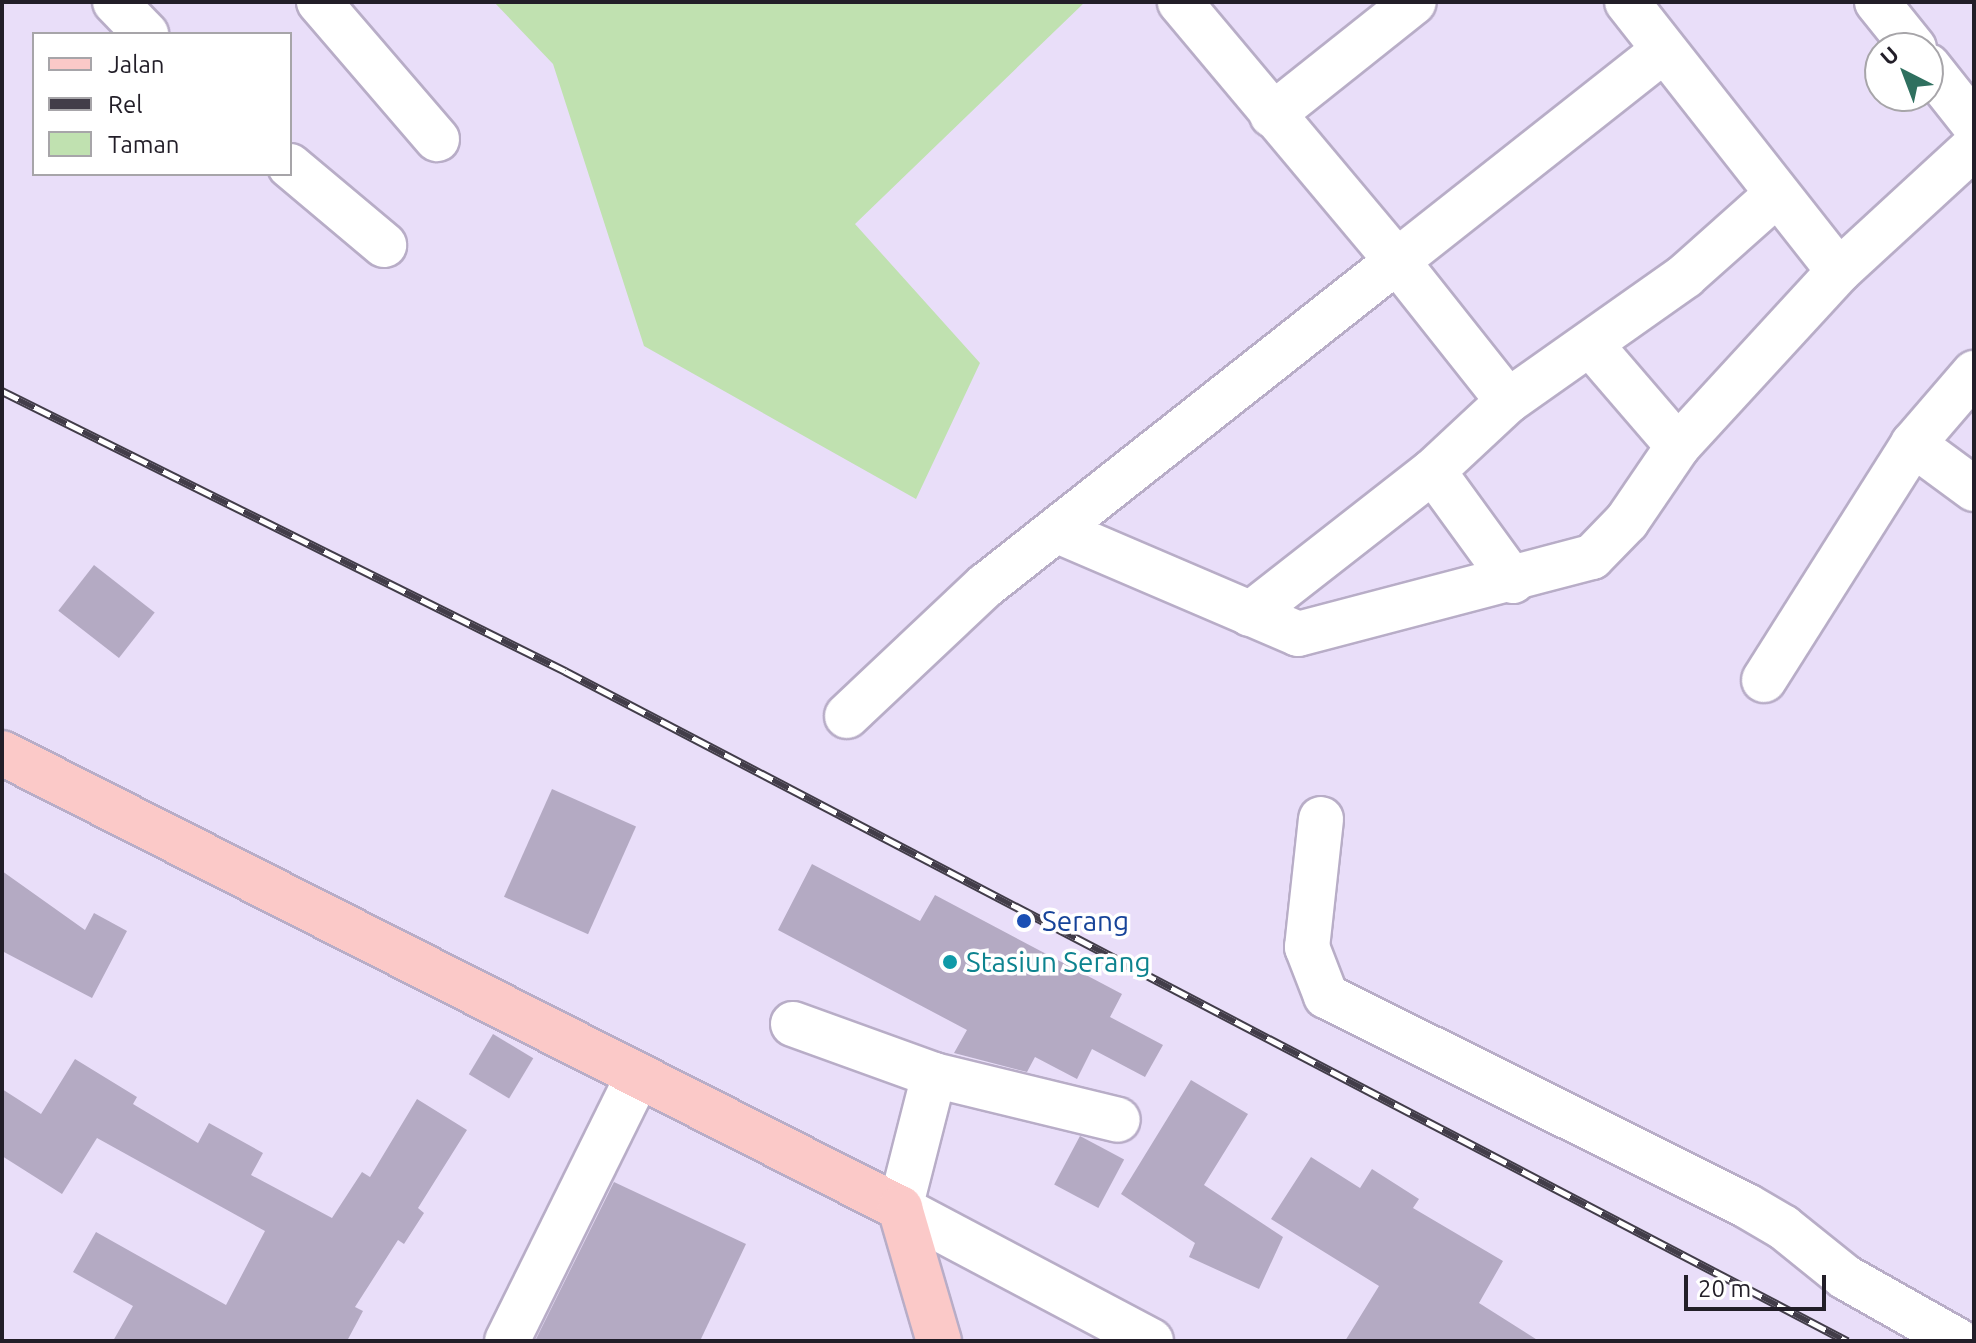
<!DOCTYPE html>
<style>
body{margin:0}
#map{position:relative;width:1976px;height:1343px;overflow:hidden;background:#e9def9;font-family:Ubuntu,sans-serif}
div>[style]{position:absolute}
.green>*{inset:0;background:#c0e1b0}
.building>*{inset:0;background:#b4aac3;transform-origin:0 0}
.roads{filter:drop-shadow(2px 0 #b8adc7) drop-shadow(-2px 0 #b8adc7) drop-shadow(0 2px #b8adc7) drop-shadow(0 -2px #b8adc7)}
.minor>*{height:44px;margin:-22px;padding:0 22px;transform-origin:22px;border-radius:22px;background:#fff}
.major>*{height:44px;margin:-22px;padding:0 22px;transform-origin:22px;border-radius:22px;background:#fbc9c8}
.rail>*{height:9px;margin-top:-4.5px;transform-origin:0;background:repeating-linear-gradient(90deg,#fff 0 18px,#423d49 0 36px);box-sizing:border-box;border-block:2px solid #423d49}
.dots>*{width:22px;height:22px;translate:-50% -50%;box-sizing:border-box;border:4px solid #fff;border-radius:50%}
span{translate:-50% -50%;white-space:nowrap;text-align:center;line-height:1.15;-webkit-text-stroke:7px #fff;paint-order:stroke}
.transit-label{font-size:28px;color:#164399}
.left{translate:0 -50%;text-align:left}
.culture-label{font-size:28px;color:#0d838f}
.frame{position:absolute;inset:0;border:4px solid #221e28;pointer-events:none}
.legend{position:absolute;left:32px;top:32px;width:260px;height:144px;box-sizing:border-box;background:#fff;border:2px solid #a7a5a9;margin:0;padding:10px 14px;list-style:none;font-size:24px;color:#221e28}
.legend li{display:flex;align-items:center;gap:16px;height:40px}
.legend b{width:40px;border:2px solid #a7a5a9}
.north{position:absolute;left:1864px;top:32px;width:80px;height:80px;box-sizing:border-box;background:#fff;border:2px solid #a7a5a9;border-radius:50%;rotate:318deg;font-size:22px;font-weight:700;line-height:32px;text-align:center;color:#221e28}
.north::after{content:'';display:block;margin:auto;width:28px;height:36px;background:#2f705f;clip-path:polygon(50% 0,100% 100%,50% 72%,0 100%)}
.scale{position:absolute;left:1684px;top:1275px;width:142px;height:36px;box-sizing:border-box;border:4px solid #221e28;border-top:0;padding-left:10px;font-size:24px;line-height:28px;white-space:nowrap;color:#221e28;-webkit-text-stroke:6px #fff;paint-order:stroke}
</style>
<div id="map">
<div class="green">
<div style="clip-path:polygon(494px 2px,1085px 2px,855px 224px,980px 363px,916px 499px,644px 346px,553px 64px)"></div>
</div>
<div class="building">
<div style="left:94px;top:565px;width:77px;height:58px;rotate:38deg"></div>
<div style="left:552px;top:789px;width:92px;height:118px;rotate:24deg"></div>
<div style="clip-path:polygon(812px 864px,920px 921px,935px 895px,1122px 994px,1110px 1017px,1163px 1045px,1145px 1077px,1092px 1049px,1077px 1079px,1035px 1057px,1027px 1072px,954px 1053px,967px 1030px,778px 930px)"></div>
<div style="clip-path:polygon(2px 871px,85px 930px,94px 913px,127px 931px,92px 998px,2px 951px)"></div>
<div style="left:493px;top:1034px;width:47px;height:47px;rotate:31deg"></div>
<div style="clip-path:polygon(75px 1059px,137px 1097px,133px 1104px,198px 1143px,209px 1123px,263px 1153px,251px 1175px,332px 1218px,362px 1172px,370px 1177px,417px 1099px,467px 1130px,418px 1208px,424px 1213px,404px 1244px,398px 1240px,355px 1307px,363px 1311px,347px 1341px,113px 1341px,133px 1306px,73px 1272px,96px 1232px,226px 1305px,265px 1231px,97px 1138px,62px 1194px,2px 1156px,2px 1089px,41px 1114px)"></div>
<div style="clip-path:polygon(1191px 1080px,1248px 1114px,1204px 1185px,1283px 1237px,1259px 1289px,1189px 1257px,1195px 1243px,1121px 1194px)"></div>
<div style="left:1080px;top:1136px;width:50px;height:55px;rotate:28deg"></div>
<div style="clip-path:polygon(1311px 1157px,1360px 1188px,1372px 1169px,1419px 1199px,1413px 1208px,1503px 1261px,1479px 1303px,1539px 1341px,1345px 1341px,1379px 1286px,1271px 1219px)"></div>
<div style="clip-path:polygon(614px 1182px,746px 1244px,700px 1341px,535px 1341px)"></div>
</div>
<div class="roads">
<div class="minor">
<div style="left:115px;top:2px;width:45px;rotate:45.9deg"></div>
<div style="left:319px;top:2px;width:181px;rotate:49.3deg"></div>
<div style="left:1627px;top:2px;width:342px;rotate:51.8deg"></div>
<div style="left:1877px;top:2px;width:59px;rotate:51.2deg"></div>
<div style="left:1928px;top:66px;width:74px;rotate:51.6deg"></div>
<div style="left:1272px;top:115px;width:181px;rotate:-38.5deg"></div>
<div style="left:290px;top:166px;width:123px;rotate:40deg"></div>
<div style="left:1591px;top:345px;width:133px;rotate:49.3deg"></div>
<div style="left:1508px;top:401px;width:179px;rotate:-128.4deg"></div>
<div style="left:1397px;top:261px;width:340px;rotate:-38.3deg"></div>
<div style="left:1913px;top:444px;width:76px;rotate:36.4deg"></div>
<div style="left:1433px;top:471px;width:136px;rotate:54deg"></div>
<div style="left:1058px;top:531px;width:261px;rotate:23.2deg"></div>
<div style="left:1298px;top:634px;width:304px;rotate:-14.7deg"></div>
<div style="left:1592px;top:557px;width:50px;rotate:-45.8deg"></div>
<div style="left:1627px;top:521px;width:91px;rotate:-55.8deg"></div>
<div style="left:1678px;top:446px;width:238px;rotate:-47.4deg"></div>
<div style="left:1839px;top:271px;width:183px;rotate:-42.6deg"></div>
<div style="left:1250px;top:614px;width:232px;rotate:-38deg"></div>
<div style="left:1433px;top:471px;width:103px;rotate:-43deg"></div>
<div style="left:1508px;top:401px;width:217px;rotate:-35.2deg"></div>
<div style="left:1685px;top:276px;width:122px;rotate:-41.7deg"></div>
<div style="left:1764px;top:680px;width:279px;rotate:-57.7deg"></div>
<div style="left:1913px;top:444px;width:94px;rotate:-49.3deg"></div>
<div style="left:847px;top:716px;width:190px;rotate:-43.3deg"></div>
<div style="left:985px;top:586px;width:525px;rotate:-38.27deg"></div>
<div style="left:1397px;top:261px;width:338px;rotate:-130deg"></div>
<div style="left:1321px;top:819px;width:129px;rotate:96.2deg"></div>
<div style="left:1307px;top:947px;width:53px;rotate:68.8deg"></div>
<div style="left:1326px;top:996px;width:470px;rotate:26.5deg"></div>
<div style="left:1747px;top:1206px;width:42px;rotate:30.3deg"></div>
<div style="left:1783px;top:1227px;width:80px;rotate:38.9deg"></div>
<div style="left:1845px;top:1277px;width:130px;rotate:29.5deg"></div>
<div style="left:793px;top:1024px;width:150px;rotate:19.9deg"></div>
<div style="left:934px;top:1075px;width:137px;rotate:104.3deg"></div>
<div style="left:900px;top:1208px;width:284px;rotate:27.9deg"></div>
<div style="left:934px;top:1075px;width:189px;rotate:13.7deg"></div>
<div style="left:507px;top:1341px;width:296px;rotate:-63.7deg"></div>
</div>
<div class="major">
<div style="left:2px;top:753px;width:1007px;rotate:26.87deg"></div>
<div style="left:900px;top:1208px;width:139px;rotate:73.7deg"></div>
</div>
</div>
<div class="rail">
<div style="left:2px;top:391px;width:629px;rotate:26.44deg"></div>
<div style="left:565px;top:671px;width:1447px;rotate:27.59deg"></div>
</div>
<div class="dots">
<div style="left:1024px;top:921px;background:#1a4fb4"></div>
<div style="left:950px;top:962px;background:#0f9aa8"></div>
</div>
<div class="transit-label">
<span class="left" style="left:1042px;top:921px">Serang</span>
</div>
<div class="culture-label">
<span class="left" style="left:966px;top:962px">Stasiun Serang</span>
</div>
<div class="frame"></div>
<ul class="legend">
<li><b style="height:10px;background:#fbc9c8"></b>Jalan</li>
<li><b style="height:10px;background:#423d49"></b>Rel</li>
<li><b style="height:22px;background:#c0e1b0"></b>Taman</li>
</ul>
<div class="north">U</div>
<div class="scale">20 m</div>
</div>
